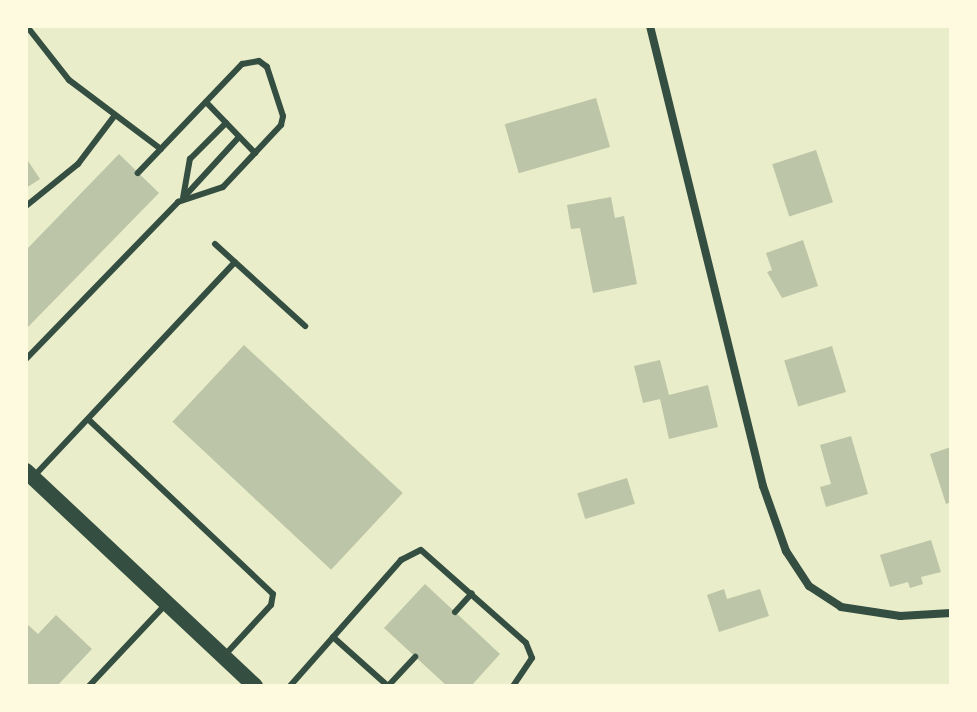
<!DOCTYPE html>
<style>
body{margin:0}
#map{position:relative;width:977px;height:712px;overflow:hidden;background:#e9edc9;font-family:Overpass,sans-serif}
div>[style]{position:absolute}
.building>*{inset:0;background:#bcc5a7;transform-origin:0 0}
.service>*{height:6px;margin:-3px;padding:0 3px;transform-origin:3px;border-radius:3px;background:#344e41}
.minor>*{height:8px;margin:-4px;padding:0 4px;transform-origin:4px;border-radius:4px;background:#344e41}
.secondary>*{height:16px;margin:-8px;padding:0 8px;transform-origin:8px;border-radius:8px;background:#344e41}
span{translate:-50% -50%;white-space:nowrap;text-align:center;line-height:1.15;-webkit-text-stroke:6px #fefae0;paint-order:stroke}
.frame{position:absolute;inset:0;border:28px solid #fefae0;pointer-events:none}
</style>
<div id="map">
<div class="building">
<div style="left:596px;top:98px;width:51px;height:95px;rotate:74deg"></div>
<div style="left:816px;top:150px;width:55px;height:46px;rotate:72deg"></div>
<div style="clip-path:polygon(119px 154px,159px 193px,28px 327px,26px 250px)"></div>
<div style="clip-path:polygon(26px 158px,40px 179px,26px 188px)"></div>
<div style="clip-path:polygon(611px 197px,615px 218px,624px 216px,637px 284px,593px 293px,580px 228px,571px 229px,567px 205px)"></div>
<div style="clip-path:polygon(803px 240px,818px 286px,782px 298px,767px 272px,772px 270px,766px 253px)"></div>
<div style="left:244px;top:345px;width:217px;height:105px;rotate:43deg"></div>
<div style="left:832px;top:346px;width:48px;height:50px;rotate:73deg"></div>
<div style="clip-path:polygon(660px 360px,669px 395px,708px 385px,718px 427px,669px 439px,660px 399px,643px 403px,634px 366px)"></div>
<div style="clip-path:polygon(851px 436px,868px 494px,826px 507px,820px 487px,831px 484px,820px 445px)"></div>
<div style="clip-path:polygon(951px 447px,951px 502px,946px 504px,930px 454px)"></div>
<div style="left:627px;top:478px;width:27px;height:52px;rotate:73deg"></div>
<div style="clip-path:polygon(931px 540px,941px 572px,921px 577px,923px 584px,910px 588px,908px 582px,890px 587px,880px 555px)"></div>
<div style="clip-path:polygon(425px 584px,500px 654px,471px 686px,447px 686px,384px 628px)"></div>
<div style="clip-path:polygon(724px 589px,727px 599px,760px 589px,769px 616px,719px 632px,707px 595px)"></div>
<div style="clip-path:polygon(56px 615px,92px 649px,57px 686px,26px 686px,26px 623px,38px 634px)"></div>
</div>
<div class="service">
<div style="left:29px;top:29px;width:65px;rotate:51.9deg"></div>
<div style="left:69px;top:80px;width:115px;rotate:36.9deg"></div>
<div style="left:206px;top:102px;width:71px;rotate:46.1deg"></div>
<div style="left:185px;top:196px;width:80px;rotate:-47.5deg"></div>
<div style="left:183px;top:198px;width:40px;rotate:-80deg"></div>
<div style="left:190px;top:159px;width:51px;rotate:-45deg"></div>
<div style="left:26px;top:206px;width:67px;rotate:-38.9deg"></div>
<div style="left:78px;top:164px;width:61px;rotate:-52.9deg"></div>
<div style="left:215px;top:244px;width:122px;rotate:42.3deg"></div>
<div style="left:26px;top:359px;width:219px;rotate:-45.9deg"></div>
<div style="left:178px;top:202px;width:47px;rotate:-18.4deg"></div>
<div style="left:223px;top:187px;width:85px;rotate:-46.9deg"></div>
<div style="left:281px;top:125px;width:9px;rotate:-77deg"></div>
<div style="left:283px;top:116px;width:52px;rotate:-108.1deg"></div>
<div style="left:267px;top:67px;width:10px;rotate:-143deg"></div>
<div style="left:259px;top:61px;width:17px;rotate:170deg"></div>
<div style="left:242px;top:64px;width:151px;rotate:133.7deg"></div>
<div style="left:89px;top:420px;width:253px;rotate:43.4deg"></div>
<div style="left:273px;top:594px;width:11px;rotate:100deg"></div>
<div style="left:271px;top:605px;width:69px;rotate:132.7deg"></div>
<div style="left:35px;top:475px;width:292px;rotate:-46.8deg"></div>
<div style="left:455px;top:612px;width:25px;rotate:-48deg"></div>
<div style="left:333px;top:637px;width:74px;rotate:41.7deg"></div>
<div style="left:89px;top:686px;width:112px;rotate:-46.8deg"></div>
<div style="left:290px;top:686px;width:168px;rotate:-48.6deg"></div>
<div style="left:401px;top:560px;width:22px;rotate:-27deg"></div>
<div style="left:421px;top:550px;width:140px;rotate:41.5deg"></div>
<div style="left:526px;top:643px;width:16px;rotate:68deg"></div>
<div style="left:532px;top:658px;width:34px;rotate:124deg"></div>
<div style="left:388px;top:686px;width:40px;rotate:-47deg"></div>
</div>
<div class="minor">
<div style="left:650px;top:26px;width:474px;rotate:76.2deg"></div>
<div style="left:763px;top:486px;width:69px;rotate:70.5deg"></div>
<div style="left:786px;top:551px;width:42px;rotate:56.7deg"></div>
<div style="left:809px;top:586px;width:38px;rotate:33deg"></div>
<div style="left:841px;top:607px;width:60px;rotate:8.7deg"></div>
<div style="left:900px;top:616px;width:51px;rotate:-3.4deg"></div>
</div>
<div class="secondary">
<div style="left:26px;top:471px;width:314px;rotate:43.2deg"></div>
</div>
<div class="frame"></div>
</div>
